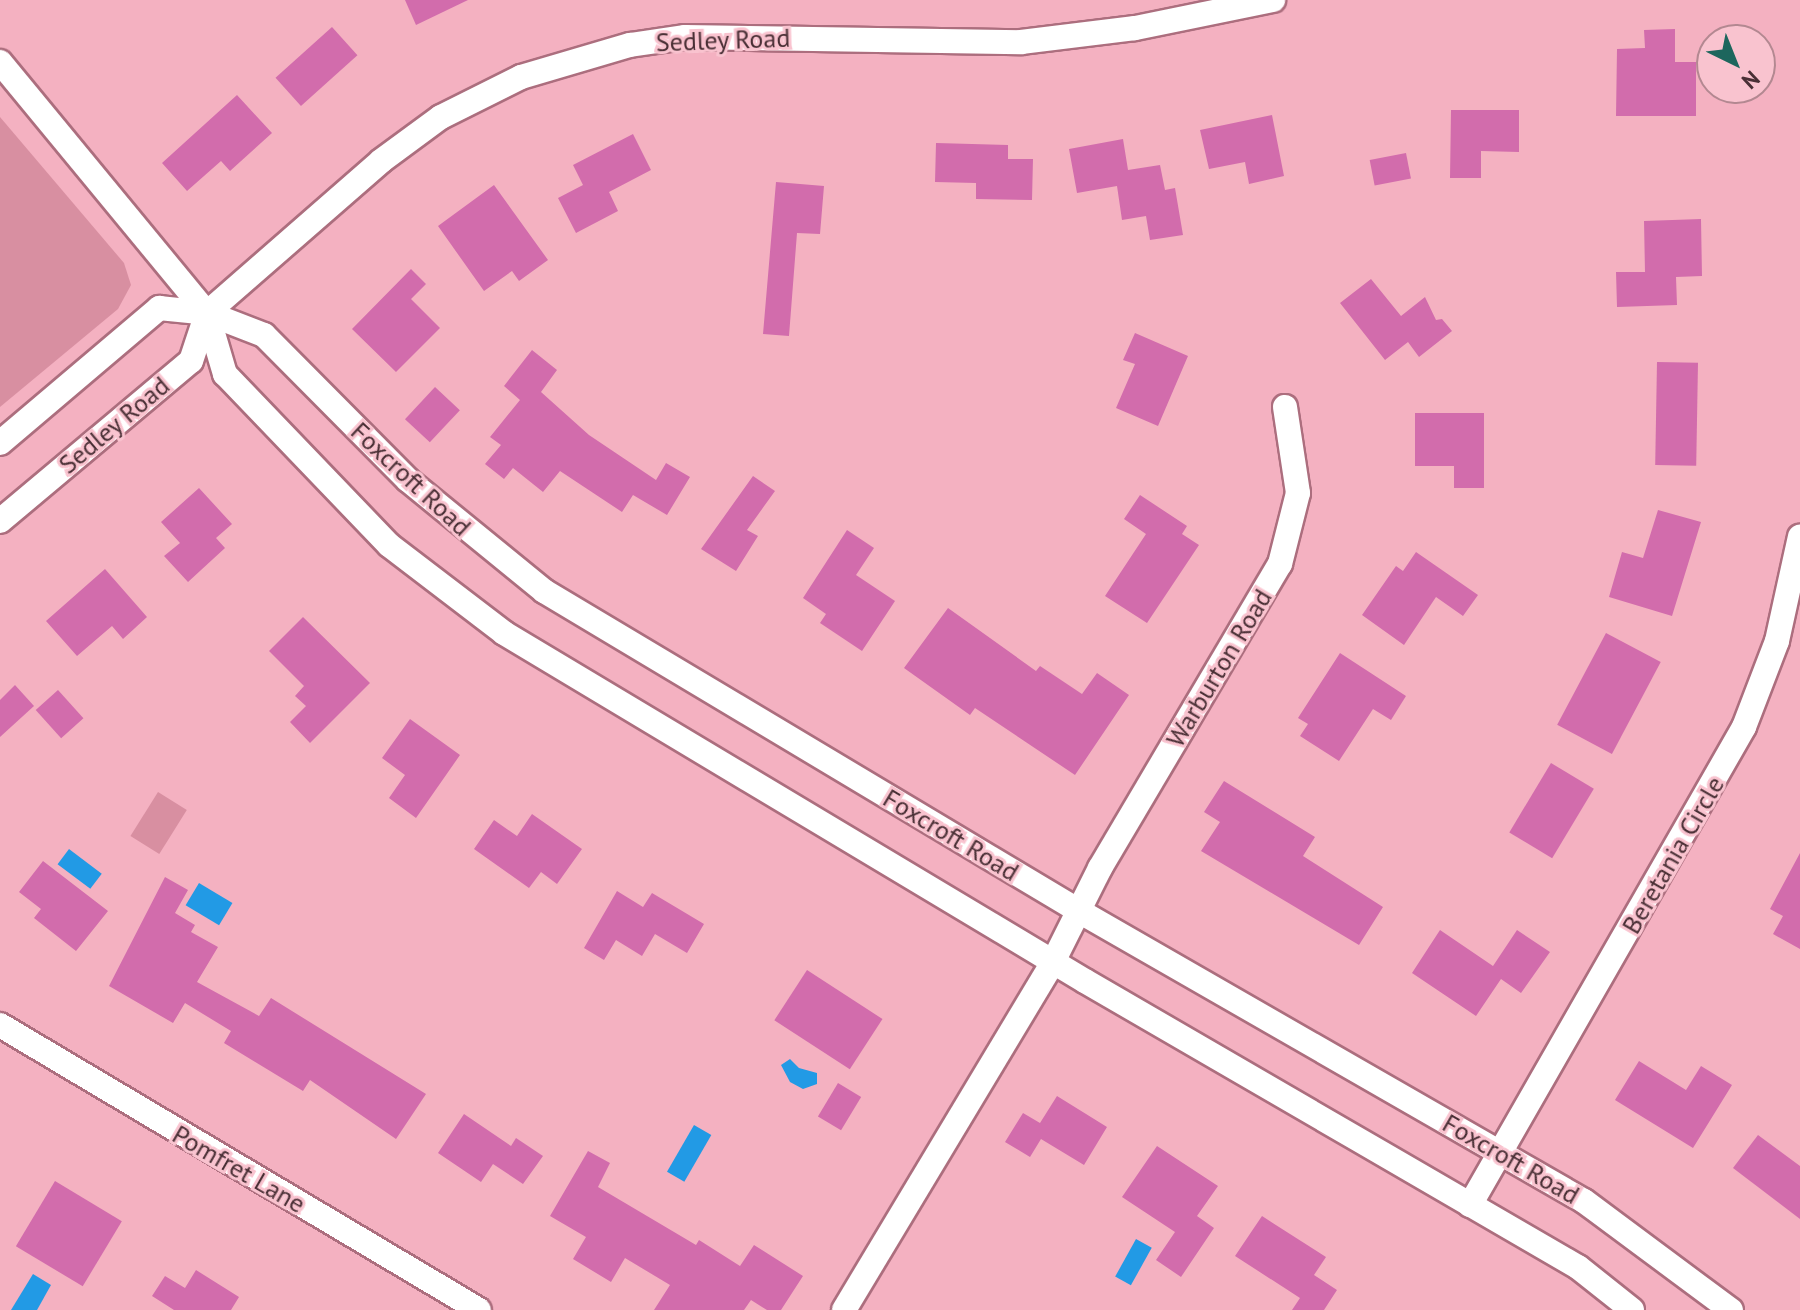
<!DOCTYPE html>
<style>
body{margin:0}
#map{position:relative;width:1800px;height:1310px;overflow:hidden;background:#f4b1c1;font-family:"PT Sans",sans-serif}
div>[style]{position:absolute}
.green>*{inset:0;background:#d88fa1;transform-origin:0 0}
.water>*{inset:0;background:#229ae5;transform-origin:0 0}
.building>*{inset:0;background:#d26cac;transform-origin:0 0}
.roads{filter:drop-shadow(2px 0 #ac6e7e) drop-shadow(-2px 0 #ac6e7e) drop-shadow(0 2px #ac6e7e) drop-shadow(0 -2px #ac6e7e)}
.minor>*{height:24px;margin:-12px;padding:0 12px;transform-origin:12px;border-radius:12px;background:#fff}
span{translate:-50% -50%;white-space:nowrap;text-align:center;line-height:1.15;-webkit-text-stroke:6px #f9c3cf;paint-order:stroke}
.street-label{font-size:26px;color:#492f35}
.north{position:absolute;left:1696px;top:24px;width:80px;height:80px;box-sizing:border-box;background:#f9c3cf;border:2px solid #b38891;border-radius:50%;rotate:137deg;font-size:22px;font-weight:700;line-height:32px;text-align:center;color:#492f35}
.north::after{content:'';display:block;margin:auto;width:28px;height:36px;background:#1d665d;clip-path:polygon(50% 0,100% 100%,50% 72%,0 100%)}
</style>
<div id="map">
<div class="green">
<div style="clip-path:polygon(0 117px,124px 263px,131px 285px,118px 309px,0 407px)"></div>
<div style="left:158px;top:792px;width:34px;height:52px;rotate:32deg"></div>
</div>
<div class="water">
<div style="left:69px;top:849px;width:41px;height:19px;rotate:37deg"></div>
<div style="left:199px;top:883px;width:39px;height:26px;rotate:31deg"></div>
<div style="clip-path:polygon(790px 1059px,799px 1068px,817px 1073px,817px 1084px,803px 1089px,790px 1082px,781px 1065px)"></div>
<div style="left:694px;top:1125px;width:20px;height:54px;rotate:30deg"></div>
<div style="left:1136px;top:1239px;width:18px;height:43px;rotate:29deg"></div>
<div style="clip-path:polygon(33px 1274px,51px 1285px,37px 1310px,11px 1310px)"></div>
</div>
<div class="building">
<div style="clip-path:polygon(405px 0,468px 0,416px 25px)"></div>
<div style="left:332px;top:27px;width:38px;height:76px;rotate:48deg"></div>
<div style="clip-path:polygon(1675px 29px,1675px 62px,1696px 62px,1696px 116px,1616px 116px,1617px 49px,1645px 48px,1644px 30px)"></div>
<div style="clip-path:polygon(237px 95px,272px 133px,230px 171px,221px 161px,187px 191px,162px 163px)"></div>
<div style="clip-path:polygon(1451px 110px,1519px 110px,1519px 152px,1481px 151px,1481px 178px,1450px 178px)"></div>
<div style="clip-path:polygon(1272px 115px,1284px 176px,1249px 184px,1245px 162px,1209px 169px,1200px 130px)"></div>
<div style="clip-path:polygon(633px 134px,651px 170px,609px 192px,618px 211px,576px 233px,558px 198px,583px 185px,573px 165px)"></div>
<div style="clip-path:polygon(1123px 139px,1128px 170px,1160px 165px,1165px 190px,1175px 188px,1183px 235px,1150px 240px,1146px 216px,1122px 220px,1117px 186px,1077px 193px,1069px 149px)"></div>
<div style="clip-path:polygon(936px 143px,1008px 145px,1008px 159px,1033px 159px,1032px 200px,976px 199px,976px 183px,935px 182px)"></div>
<div style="left:1406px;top:153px;width:26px;height:37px;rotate:79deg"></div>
<div style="clip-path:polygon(776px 182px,824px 186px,820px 234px,797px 233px,789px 336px,763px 334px)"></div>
<div style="clip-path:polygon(494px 185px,548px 260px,519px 281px,512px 271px,484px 291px,438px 226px)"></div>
<div style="clip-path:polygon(1701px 219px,1702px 276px,1676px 277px,1677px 305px,1617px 307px,1616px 272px,1645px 272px,1644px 221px)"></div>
<div style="clip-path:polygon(411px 269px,426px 284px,411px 299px,440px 328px,396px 372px,352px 329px)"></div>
<div style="clip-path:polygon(1371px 279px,1401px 316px,1425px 297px,1436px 320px,1442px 319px,1452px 331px,1419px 357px,1408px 342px,1385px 360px,1340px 303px)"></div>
<div style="clip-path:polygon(1135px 333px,1188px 356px,1158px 426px,1116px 408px,1135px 364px,1123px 360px)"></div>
<div style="clip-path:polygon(532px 350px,557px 370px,541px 392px,589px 435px,656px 480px,666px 463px,690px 477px,667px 515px,633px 495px,622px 512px,560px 471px,543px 492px,513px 468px,504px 479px,485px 464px,501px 445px,490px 437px,520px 400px,504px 386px)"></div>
<div style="left:1657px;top:362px;width:41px;height:103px;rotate:1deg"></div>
<div style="left:435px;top:387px;width:34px;height:44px;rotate:43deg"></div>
<div style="clip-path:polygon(1415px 413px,1484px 413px,1484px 488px,1454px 488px,1454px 466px,1415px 466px)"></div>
<div style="clip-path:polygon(753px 476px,775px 491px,747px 530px,758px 536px,736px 571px,701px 549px)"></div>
<div style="clip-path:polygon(199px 488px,232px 524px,216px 538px,225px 548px,188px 582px,164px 556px,180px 543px,161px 522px)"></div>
<div style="clip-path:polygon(1140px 495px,1187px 526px,1182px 534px,1199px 545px,1147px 623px,1105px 596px,1146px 534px,1124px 519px)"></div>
<div style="clip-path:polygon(1658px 510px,1701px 522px,1672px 616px,1609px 597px,1622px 552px,1643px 558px)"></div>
<div style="clip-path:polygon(847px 530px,874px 548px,856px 575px,895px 601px,862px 651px,820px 623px,826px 614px,803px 598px)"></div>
<div style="clip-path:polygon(1416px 552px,1478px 595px,1463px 616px,1436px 597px,1404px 645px,1362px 615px,1396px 566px,1403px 571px)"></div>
<div style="clip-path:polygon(105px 569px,147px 617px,123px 639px,112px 626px,77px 656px,46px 621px)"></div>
<div style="clip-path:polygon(948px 608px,1036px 671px,1040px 666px,1082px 694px,1097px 673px,1129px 695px,1075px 775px,975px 708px,970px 715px,904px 668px)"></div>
<div style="clip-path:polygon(303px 617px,370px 683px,310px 743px,290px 722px,306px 706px,295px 696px,304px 686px,269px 651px)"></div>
<div style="left:1606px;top:633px;width:62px;height:104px;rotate:28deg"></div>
<div style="clip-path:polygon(1340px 653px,1406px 696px,1391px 720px,1373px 709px,1339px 761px,1300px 736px,1308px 724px,1298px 718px)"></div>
<div style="clip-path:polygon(15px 685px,34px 706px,0 737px,0 700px)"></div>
<div style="left:58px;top:690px;width:38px;height:30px;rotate:48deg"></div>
<div style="clip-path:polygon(410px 719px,460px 755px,416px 818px,389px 798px,405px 775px,382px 758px)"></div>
<div style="left:1551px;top:763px;width:50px;height:81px;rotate:31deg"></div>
<div style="clip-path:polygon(1224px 781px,1315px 837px,1303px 856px,1383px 907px,1359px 945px,1201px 851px,1220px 822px,1204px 812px)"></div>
<div style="clip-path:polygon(532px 814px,582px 849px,557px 884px,541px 872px,529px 888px,474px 849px,494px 820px,517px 836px)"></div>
<div style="clip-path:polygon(1800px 853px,1800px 949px,1773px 934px,1783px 916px,1770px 909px)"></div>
<div style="clip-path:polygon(43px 861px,108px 911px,76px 951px,34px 918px,41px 909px,19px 892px)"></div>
<div style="clip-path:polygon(165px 877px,188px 890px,175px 913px,195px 925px,191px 932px,218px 947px,197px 982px,259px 1016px,271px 998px,426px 1094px,396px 1139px,310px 1080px,303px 1091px,224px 1043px,231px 1031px,185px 1003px,173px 1023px,109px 986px)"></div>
<div style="clip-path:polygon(617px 891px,643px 907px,652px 893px,704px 924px,687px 953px,655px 934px,642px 956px,616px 940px,604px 960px,584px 948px)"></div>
<div style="clip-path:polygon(1440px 930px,1493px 966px,1517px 930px,1550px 952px,1521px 993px,1501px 979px,1476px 1016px,1412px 973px)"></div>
<div style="left:807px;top:970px;width:90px;height:60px;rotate:33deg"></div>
<div style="clip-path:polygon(1639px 1061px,1686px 1090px,1701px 1066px,1732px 1085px,1693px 1148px,1615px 1100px)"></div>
<div style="left:838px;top:1083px;width:27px;height:39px;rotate:31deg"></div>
<div style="clip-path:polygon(1057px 1096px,1107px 1127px,1084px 1165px,1041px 1139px,1030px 1157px,1005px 1142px,1023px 1113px,1040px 1123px)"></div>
<div style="clip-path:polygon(464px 1114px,511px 1146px,516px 1138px,543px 1156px,523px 1184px,493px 1164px,481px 1182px,438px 1153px)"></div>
<div style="clip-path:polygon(1758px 1135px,1800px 1166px,1800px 1219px,1733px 1168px)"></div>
<div style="clip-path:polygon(1157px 1146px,1218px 1186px,1197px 1216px,1214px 1228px,1181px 1277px,1156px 1260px,1175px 1232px,1122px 1197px)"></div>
<div style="clip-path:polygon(588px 1151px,610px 1163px,598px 1187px,696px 1245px,699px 1240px,740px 1266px,754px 1245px,803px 1276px,781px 1310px,767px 1310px,751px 1300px,744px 1310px,654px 1310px,670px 1285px,625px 1258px,611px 1282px,573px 1259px,586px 1237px,550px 1216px)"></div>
<div style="left:55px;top:1181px;width:78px;height:76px;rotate:31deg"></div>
<div style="clip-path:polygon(1262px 1216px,1326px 1257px,1314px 1275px,1337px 1290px,1324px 1310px,1292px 1310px,1300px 1298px,1235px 1256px)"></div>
<div style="clip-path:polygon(196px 1270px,239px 1297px,231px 1310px,174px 1310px,152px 1296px,165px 1276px,185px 1288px)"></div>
</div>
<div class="roads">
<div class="minor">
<div style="left:0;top:62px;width:325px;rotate:50.5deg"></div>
<div style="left:207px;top:313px;width:64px;rotate:73.6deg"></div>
<div style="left:225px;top:374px;width:237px;rotate:46.2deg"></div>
<div style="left:389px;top:545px;width:145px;rotate:37.4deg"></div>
<div style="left:504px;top:633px;width:677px;rotate:30.92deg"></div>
<div style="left:1085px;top:981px;width:570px;rotate:30.12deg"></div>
<div style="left:1578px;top:1267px;width:69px;rotate:38.5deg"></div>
<div style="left:0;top:443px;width:209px;rotate:-40.3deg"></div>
<div style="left:159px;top:308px;width:48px;rotate:5.9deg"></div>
<div style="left:207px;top:313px;width:61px;rotate:21.1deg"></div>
<div style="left:264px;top:335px;width:204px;rotate:45.2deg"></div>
<div style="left:408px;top:480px;width:176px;rotate:39.2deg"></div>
<div style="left:544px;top:591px;width:623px;rotate:30.88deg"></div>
<div style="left:1079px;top:911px;width:582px;rotate:29.87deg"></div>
<div style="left:1584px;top:1201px;width:183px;rotate:36.6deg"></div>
<div style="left:0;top:521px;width:249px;rotate:-40deg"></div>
<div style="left:191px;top:361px;width:51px;rotate:-71.6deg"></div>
<div style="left:207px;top:313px;width:231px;rotate:-41.1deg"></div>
<div style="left:381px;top:161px;width:74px;rotate:-36.3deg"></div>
<div style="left:441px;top:117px;width:89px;rotate:-26.6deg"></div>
<div style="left:521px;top:77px;width:114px;rotate:-16.4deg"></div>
<div style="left:630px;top:45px;width:56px;rotate:-8.3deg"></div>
<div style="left:685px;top:37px;width:336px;rotate:0.9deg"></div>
<div style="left:1021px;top:42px;width:115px;rotate:-7deg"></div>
<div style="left:1135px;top:28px;width:141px;rotate:-11.5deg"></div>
<div style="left:0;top:1025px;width:557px;rotate:30.75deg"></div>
<div style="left:1470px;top:1205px;width:551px;rotate:-60.18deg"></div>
<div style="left:1744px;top:727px;width:92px;rotate:-69deg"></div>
<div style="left:1777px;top:641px;width:107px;rotate:-77.6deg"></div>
<div style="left:844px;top:1310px;width:406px;rotate:-59deg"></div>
<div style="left:1053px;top:962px;width:105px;rotate:-63.4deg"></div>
<div style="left:1100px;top:868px;width:353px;rotate:-59.4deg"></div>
<div style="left:1280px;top:564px;width:73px;rotate:-75.8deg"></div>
<div style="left:1298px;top:493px;width:87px;rotate:-98.6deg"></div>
</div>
</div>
<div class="street-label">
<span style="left:723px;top:40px;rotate:-2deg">Sedley Road</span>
<span style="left:114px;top:425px;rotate:-40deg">Sedley Road</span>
<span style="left:411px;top:479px;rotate:43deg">Foxcroft Road</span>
<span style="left:1219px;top:668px;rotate:-59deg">Warburton Road</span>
<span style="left:951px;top:835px;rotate:31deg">Foxcroft Road</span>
<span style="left:1673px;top:855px;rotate:-60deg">Beretania Circle</span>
<span style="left:1511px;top:1159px;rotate:30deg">Foxcroft Road</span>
<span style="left:239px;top:1169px;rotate:30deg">Pomfret Lane</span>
</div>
<div class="north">N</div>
</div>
